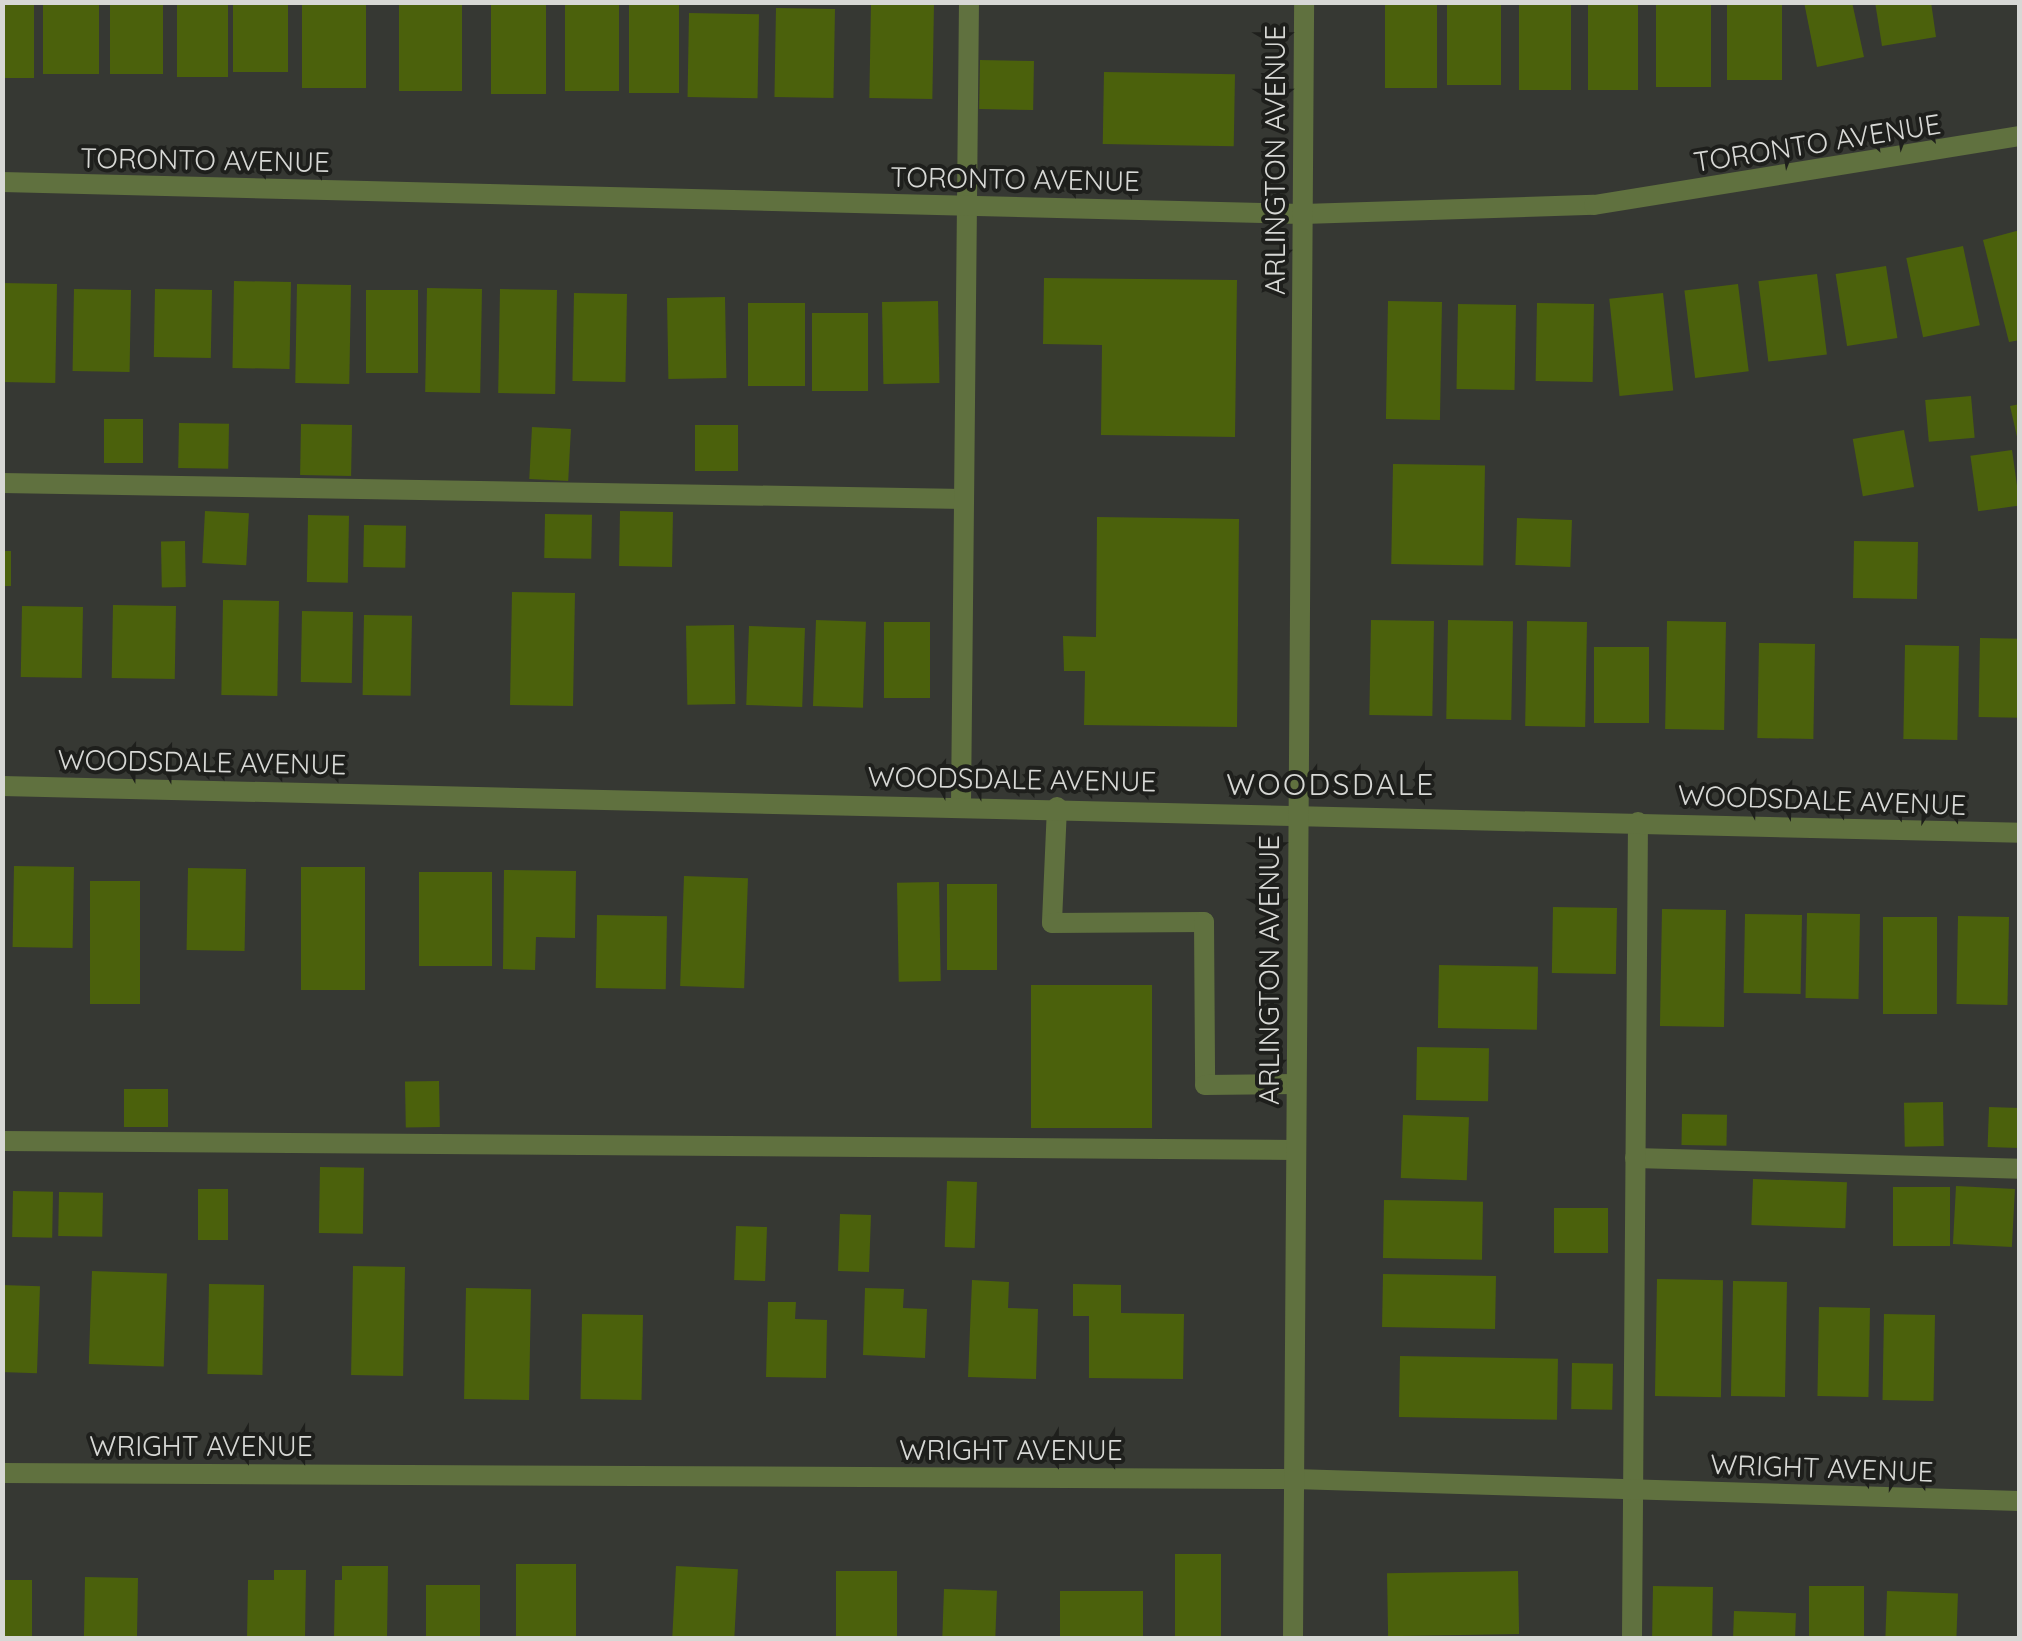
<!DOCTYPE html>
<style>
body{margin:0}
#map{position:relative;width:2022px;height:1641px;overflow:hidden;background:#363833;font-family:Quicksand,sans-serif}
div>[style]{position:absolute}
.building>*{inset:0;background:#4b610c;transform-origin:0 0}
.service>*{height:20px;margin:-10px;padding:0 10px;transform-origin:10px;border-radius:10px;background:#60713f}
.minor>*{height:20px;margin:-10px;padding:0 10px;transform-origin:10px;border-radius:10px;background:#60713f}
.tertiary>*{height:20px;margin:-10px;padding:0 10px;transform-origin:10px;border-radius:10px;background:#60713f}
span{translate:-50% -50%;white-space:nowrap;text-align:center;line-height:1.15;-webkit-text-stroke:8px #1e1f1c;paint-order:stroke}
.street-label{font-size:28px;color:#d7d8d5}
.neighbourhood-label{font-size:30px;color:#d7d8d5;letter-spacing:2.5px}
.frame{position:absolute;inset:0;border:5px solid #d7d8d5;pointer-events:none}
</style>
<div id="map">
<div class="building">
<div style="left:2px;top:2px;width:32px;height:76px"></div>
<div style="left:43px;top:2px;width:56px;height:72px"></div>
<div style="left:110px;top:2px;width:53px;height:72px"></div>
<div style="left:233px;top:2px;width:55px;height:70px"></div>
<div style="left:302px;top:2px;width:64px;height:86px"></div>
<div style="left:399px;top:2px;width:63px;height:89px"></div>
<div style="left:491px;top:2px;width:55px;height:92px"></div>
<div style="left:565px;top:2px;width:54px;height:89px"></div>
<div style="left:629px;top:2px;width:50px;height:91px"></div>
<div style="left:1385px;top:2px;width:52px;height:86px"></div>
<div style="left:1447px;top:2px;width:54px;height:83px"></div>
<div style="left:1588px;top:2px;width:50px;height:88px"></div>
<div style="left:1656px;top:2px;width:55px;height:85px"></div>
<div style="left:1727px;top:2px;width:55px;height:78px"></div>
<div style="clip-path:polygon(1804px 2px,1852px 2px,1864px 57px,1817px 67px)"></div>
<div style="clip-path:polygon(1875px 2px,1931px 2px,1936px 37px,1882px 46px)"></div>
<div style="left:871px;top:3px;width:63px;height:95px;rotate:1deg"></div>
<div style="left:1519px;top:3px;width:52px;height:87px"></div>
<div style="left:177px;top:4px;width:51px;height:73px"></div>
<div style="left:776px;top:8px;width:59px;height:89px;rotate:1deg"></div>
<div style="left:689px;top:13px;width:70px;height:84px;rotate:1deg"></div>
<div style="left:980px;top:60px;width:54px;height:49px;rotate:1deg"></div>
<div style="left:1104px;top:72px;width:131px;height:72px;rotate:1deg"></div>
<div style="clip-path:polygon(2020px 230px,2020px 340px,2009px 342px,1983px 240px)"></div>
<div style="left:1963px;top:246px;width:81px;height:58px;rotate:78deg"></div>
<div style="left:1886px;top:266px;width:73px;height:51px;rotate:81deg"></div>
<div style="left:1817px;top:274px;width:81px;height:59px;rotate:83deg"></div>
<div style="clip-path:polygon(1044px 278px,1237px 280px,1235px 437px,1101px 435px,1102px 345px,1043px 344px)"></div>
<div style="left:234px;top:281px;width:57px;height:87px;rotate:1deg"></div>
<div style="left:2px;top:283px;width:55px;height:99px;rotate:1deg"></div>
<div style="left:297px;top:284px;width:54px;height:99px;rotate:1deg"></div>
<div style="left:1738px;top:284px;width:88px;height:54px;rotate:83deg"></div>
<div style="left:427px;top:288px;width:55px;height:104px;rotate:1deg"></div>
<div style="left:74px;top:289px;width:57px;height:82px;rotate:1deg"></div>
<div style="left:155px;top:289px;width:57px;height:68px;rotate:1deg"></div>
<div style="left:500px;top:289px;width:57px;height:104px;rotate:1deg"></div>
<div style="left:366px;top:290px;width:52px;height:83px"></div>
<div style="left:574px;top:293px;width:53px;height:88px;rotate:1deg"></div>
<div style="left:1663px;top:293px;width:98px;height:54px;rotate:84deg"></div>
<div style="left:725px;top:297px;width:81px;height:58px;rotate:89deg"></div>
<div style="left:938px;top:301px;width:82px;height:56px;rotate:89deg"></div>
<div style="left:1388px;top:301px;width:54px;height:118px;rotate:1deg"></div>
<div style="left:748px;top:303px;width:57px;height:83px"></div>
<div style="left:1537px;top:303px;width:57px;height:78px;rotate:1deg"></div>
<div style="left:1458px;top:304px;width:58px;height:85px;rotate:1deg"></div>
<div style="left:812px;top:313px;width:56px;height:78px"></div>
<div style="left:1971px;top:396px;width:42px;height:46px;rotate:85deg"></div>
<div style="clip-path:polygon(2020px 404px,2020px 441px,2018px 441px,2010px 406px)"></div>
<div style="left:104px;top:419px;width:39px;height:44px"></div>
<div style="left:179px;top:423px;width:50px;height:45px;rotate:1deg"></div>
<div style="left:301px;top:424px;width:51px;height:51px;rotate:1deg"></div>
<div style="left:695px;top:425px;width:43px;height:46px"></div>
<div style="left:532px;top:427px;width:39px;height:52px;rotate:3deg"></div>
<div style="left:1904px;top:430px;width:58px;height:52px;rotate:80deg"></div>
<div style="left:2012px;top:450px;width:56px;height:42px;rotate:82deg"></div>
<div style="left:1393px;top:464px;width:92px;height:100px;rotate:1deg"></div>
<div style="left:205px;top:511px;width:44px;height:52px;rotate:3deg"></div>
<div style="left:620px;top:511px;width:53px;height:55px;rotate:1deg"></div>
<div style="left:545px;top:514px;width:47px;height:44px;rotate:1deg"></div>
<div style="left:308px;top:515px;width:41px;height:67px;rotate:1deg"></div>
<div style="clip-path:polygon(1097px 517px,1239px 519px,1237px 727px,1084px 725px,1085px 671px,1064px 671px,1063px 636px,1096px 637px)"></div>
<div style="left:1517px;top:518px;width:55px;height:47px;rotate:2deg"></div>
<div style="left:364px;top:525px;width:42px;height:42px;rotate:1deg"></div>
<div style="left:185px;top:541px;width:46px;height:24px;rotate:89deg"></div>
<div style="left:1854px;top:541px;width:64px;height:57px;rotate:1deg"></div>
<div style="left:2px;top:551px;width:9px;height:35px"></div>
<div style="left:512px;top:592px;width:63px;height:113px;rotate:1deg"></div>
<div style="left:223px;top:600px;width:56px;height:95px;rotate:1deg"></div>
<div style="left:113px;top:605px;width:63px;height:73px;rotate:1deg"></div>
<div style="left:22px;top:606px;width:61px;height:71px;rotate:1deg"></div>
<div style="left:302px;top:611px;width:51px;height:71px;rotate:1deg"></div>
<div style="left:364px;top:615px;width:48px;height:80px;rotate:1deg"></div>
<div style="left:816px;top:620px;width:50px;height:86px;rotate:2deg"></div>
<div style="left:1371px;top:620px;width:63px;height:95px;rotate:1deg"></div>
<div style="left:1448px;top:620px;width:65px;height:99px;rotate:1deg"></div>
<div style="left:1527px;top:621px;width:60px;height:105px;rotate:1deg"></div>
<div style="left:1667px;top:621px;width:59px;height:108px;rotate:1deg"></div>
<div style="left:884px;top:622px;width:46px;height:76px"></div>
<div style="left:734px;top:625px;width:79px;height:48px;rotate:89deg"></div>
<div style="left:749px;top:626px;width:56px;height:79px;rotate:2deg"></div>
<div style="left:1980px;top:638px;width:40px;height:79px;rotate:1deg"></div>
<div style="left:1759px;top:643px;width:56px;height:95px;rotate:1deg"></div>
<div style="left:1905px;top:645px;width:54px;height:94px;rotate:1deg"></div>
<div style="left:1594px;top:647px;width:55px;height:76px"></div>
<div style="left:14px;top:866px;width:60px;height:81px;rotate:1deg"></div>
<div style="left:301px;top:867px;width:64px;height:123px"></div>
<div style="left:188px;top:868px;width:58px;height:82px;rotate:1deg"></div>
<div style="clip-path:polygon(504px 870px,576px 871px,575px 938px,536px 937px,535px 970px,503px 969px)"></div>
<div style="left:419px;top:872px;width:73px;height:94px"></div>
<div style="left:684px;top:876px;width:64px;height:110px;rotate:2deg"></div>
<div style="left:90px;top:881px;width:50px;height:123px"></div>
<div style="left:939px;top:882px;width:99px;height:42px;rotate:89deg"></div>
<div style="left:947px;top:884px;width:50px;height:86px"></div>
<div style="left:1553px;top:907px;width:64px;height:66px;rotate:1deg"></div>
<div style="left:1662px;top:909px;width:64px;height:117px;rotate:1deg"></div>
<div style="left:1807px;top:913px;width:53px;height:85px;rotate:1deg"></div>
<div style="left:1745px;top:914px;width:57px;height:79px;rotate:1deg"></div>
<div style="left:597px;top:915px;width:70px;height:73px;rotate:1deg"></div>
<div style="left:1958px;top:916px;width:51px;height:88px;rotate:1deg"></div>
<div style="left:1883px;top:917px;width:54px;height:97px"></div>
<div style="left:1439px;top:965px;width:99px;height:63px;rotate:1deg"></div>
<div style="left:1031px;top:985px;width:121px;height:143px"></div>
<div style="left:1417px;top:1047px;width:72px;height:53px;rotate:1deg"></div>
<div style="left:439px;top:1081px;width:46px;height:34px;rotate:89deg"></div>
<div style="left:124px;top:1089px;width:44px;height:38px"></div>
<div style="left:1943px;top:1102px;width:44px;height:39px;rotate:89deg"></div>
<div style="left:1989px;top:1107px;width:31px;height:40px;rotate:2deg"></div>
<div style="left:1682px;top:1114px;width:45px;height:31px;rotate:1deg"></div>
<div style="left:1403px;top:1115px;width:66px;height:63px;rotate:2deg"></div>
<div style="left:320px;top:1167px;width:44px;height:66px;rotate:1deg"></div>
<div style="left:1753px;top:1179px;width:94px;height:46px;rotate:2deg"></div>
<div style="left:947px;top:1181px;width:30px;height:66px;rotate:2deg"></div>
<div style="left:1956px;top:1186px;width:59px;height:58px;rotate:3deg"></div>
<div style="left:1893px;top:1187px;width:57px;height:59px"></div>
<div style="left:198px;top:1189px;width:30px;height:51px"></div>
<div style="left:13px;top:1191px;width:40px;height:46px;rotate:1deg"></div>
<div style="left:59px;top:1192px;width:44px;height:44px;rotate:1deg"></div>
<div style="left:1384px;top:1200px;width:99px;height:58px;rotate:1deg"></div>
<div style="left:1554px;top:1208px;width:54px;height:45px"></div>
<div style="left:840px;top:1214px;width:31px;height:57px;rotate:2deg"></div>
<div style="left:736px;top:1226px;width:31px;height:54px;rotate:2deg"></div>
<div style="left:353px;top:1266px;width:52px;height:109px;rotate:1deg"></div>
<div style="left:92px;top:1271px;width:75px;height:93px;rotate:2deg"></div>
<div style="left:1383px;top:1274px;width:113px;height:53px;rotate:1deg"></div>
<div style="left:1657px;top:1279px;width:66px;height:117px;rotate:1deg"></div>
<div style="clip-path:polygon(972px 1280px,1009px 1282px,1008px 1308px,1038px 1309px,1036px 1379px,968px 1377px)"></div>
<div style="left:1733px;top:1281px;width:54px;height:115px;rotate:1deg"></div>
<div style="left:209px;top:1284px;width:55px;height:90px;rotate:1deg"></div>
<div style="clip-path:polygon(1073px 1284px,1121px 1285px,1121px 1313px,1184px 1314px,1183px 1379px,1089px 1378px,1089px 1316px,1073px 1316px)"></div>
<div style="left:2px;top:1285px;width:38px;height:87px;rotate:2deg"></div>
<div style="left:466px;top:1288px;width:65px;height:111px;rotate:1deg"></div>
<div style="clip-path:polygon(865px 1288px,904px 1289px,903px 1308px,927px 1309px,925px 1358px,863px 1355px)"></div>
<div style="clip-path:polygon(768px 1302px,796px 1302px,795px 1319px,827px 1320px,826px 1378px,766px 1377px)"></div>
<div style="left:1819px;top:1307px;width:51px;height:89px;rotate:1deg"></div>
<div style="left:582px;top:1314px;width:61px;height:85px;rotate:1deg"></div>
<div style="left:1884px;top:1314px;width:51px;height:86px;rotate:1deg"></div>
<div style="left:1400px;top:1356px;width:158px;height:61px;rotate:1deg"></div>
<div style="left:1572px;top:1363px;width:41px;height:46px;rotate:1deg"></div>
<div style="left:1175px;top:1554px;width:46px;height:84px"></div>
<div style="left:516px;top:1564px;width:60px;height:74px"></div>
<div style="clip-path:polygon(342px 1566px,388px 1566px,387px 1638px,334px 1638px,335px 1580px,342px 1580px)"></div>
<div style="left:676px;top:1566px;width:62px;height:72px;rotate:3deg"></div>
<div style="clip-path:polygon(274px 1570px,306px 1570px,305px 1638px,247px 1638px,248px 1580px,274px 1580px)"></div>
<div style="left:836px;top:1571px;width:61px;height:67px"></div>
<div style="left:1518px;top:1571px;width:63px;height:131px;rotate:89deg"></div>
<div style="left:85px;top:1577px;width:53px;height:61px;rotate:1deg"></div>
<div style="left:2px;top:1580px;width:30px;height:58px"></div>
<div style="left:426px;top:1585px;width:54px;height:53px"></div>
<div style="left:1653px;top:1586px;width:60px;height:52px;rotate:1deg"></div>
<div style="left:1809px;top:1586px;width:55px;height:52px"></div>
<div style="left:944px;top:1589px;width:53px;height:49px;rotate:2deg"></div>
<div style="left:1060px;top:1591px;width:83px;height:47px"></div>
<div style="left:1887px;top:1591px;width:71px;height:47px;rotate:2deg"></div>
<div style="left:1734px;top:1611px;width:62px;height:27px;rotate:2deg"></div>
</div>
<div class="service">
<div style="left:2px;top:483px;width:962px;rotate:0.95deg"></div>
<div style="left:961px;top:805px;width:803px;rotate:-89.43deg"></div>
<div style="left:1057px;top:807px;width:116px;rotate:92.5deg"></div>
<div style="left:1052px;top:923px;width:152px;rotate:-0.4deg"></div>
<div style="left:1204px;top:922px;width:163px;rotate:89.6deg"></div>
<div style="left:1205px;top:1085px;width:91px;rotate:-0.6deg"></div>
<div style="left:2px;top:1141px;width:1294px;rotate:0.4deg"></div>
<div style="left:1635px;top:1158px;width:385px;rotate:1.6deg"></div>
<div style="left:1632px;top:1638px;width:816px;rotate:-89.58deg"></div>
</div>
<div class="minor">
<div style="left:2px;top:182px;width:1301px;rotate:1.41deg"></div>
<div style="left:1303px;top:214px;width:291px;rotate:-1.8deg"></div>
<div style="left:1594px;top:205px;width:432px;rotate:-9.2deg"></div>
<div style="left:2px;top:1473px;width:1292px;rotate:0.27deg"></div>
<div style="left:1294px;top:1479px;width:726px;rotate:1.74deg"></div>
</div>
<div class="tertiary">
<div style="left:2px;top:786px;width:2019px;rotate:1.33deg"></div>
<div style="left:1293px;top:1638px;width:1636px;rotate:-89.61deg"></div>
</div>
<div class="street-label">
<span style="left:1817px;top:143px;rotate:-9deg">TORONTO AVENUE</span>
<span style="left:205px;top:160px;rotate:1deg">TORONTO AVENUE</span>
<span style="left:1275px;top:160px;rotate:-90deg">ARLINGTON AVENUE</span>
<span style="left:1015px;top:179px;rotate:1deg">TORONTO AVENUE</span>
<span style="left:202px;top:762px;rotate:1deg">WOODSDALE AVENUE</span>
<span style="left:1012px;top:779px;rotate:1deg">WOODSDALE AVENUE</span>
<span style="left:1822px;top:800px;rotate:2deg">WOODSDALE AVENUE</span>
<span style="left:1269px;top:970px;rotate:-90deg">ARLINGTON AVENUE</span>
<span style="left:201px;top:1446px">WRIGHT AVENUE</span>
<span style="left:1011px;top:1450px">WRIGHT AVENUE</span>
<span style="left:1822px;top:1468px;rotate:2deg">WRIGHT AVENUE</span>
</div>
<div class="neighbourhood-label">
<span style="left:1331px;top:784px">WOODSDALE</span>
</div>
<div class="frame"></div>
</div>
